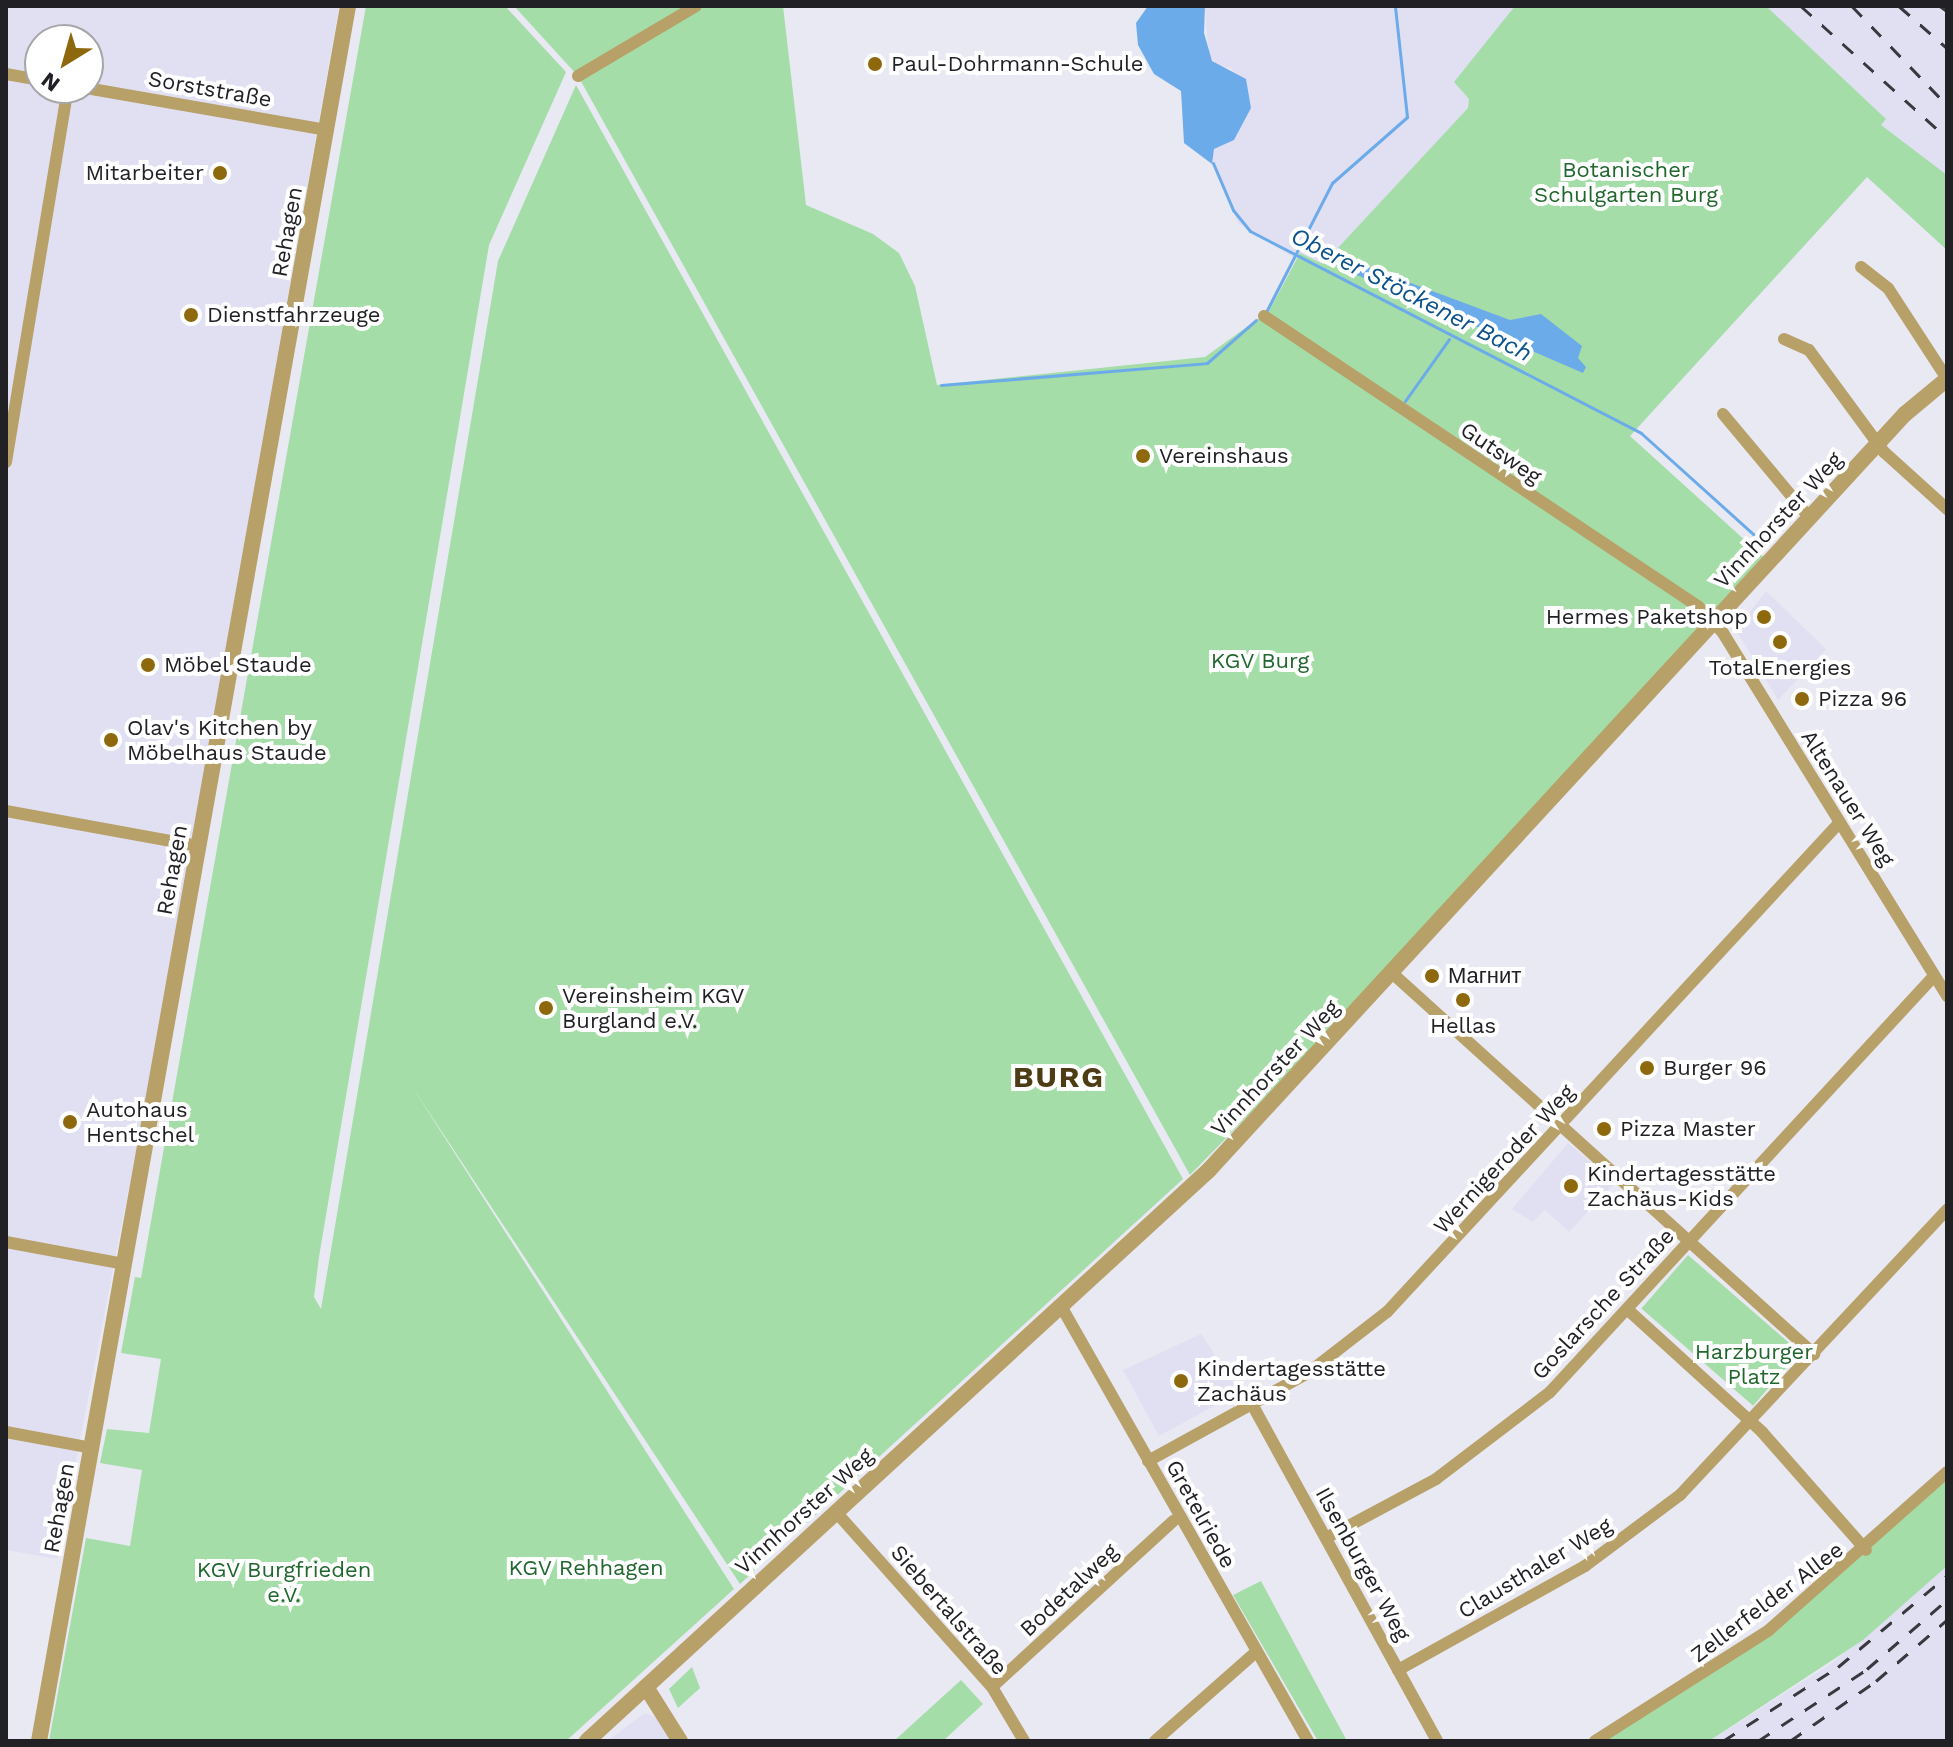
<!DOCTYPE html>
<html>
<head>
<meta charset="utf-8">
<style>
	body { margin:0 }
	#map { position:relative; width:1953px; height:1747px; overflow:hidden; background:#e9e9f4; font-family:"Work Sans",sans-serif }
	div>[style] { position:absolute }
	.built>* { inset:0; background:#e1e0f3 }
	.green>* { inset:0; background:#a4dda8; transform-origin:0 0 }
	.water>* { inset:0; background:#6cabea }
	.stream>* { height:3px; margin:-1.5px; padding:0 1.5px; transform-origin:1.5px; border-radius:1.5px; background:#6cabea }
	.minor>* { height:12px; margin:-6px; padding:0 6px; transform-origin:6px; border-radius:6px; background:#b8a069 }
	.tertiary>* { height:16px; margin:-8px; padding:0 8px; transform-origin:8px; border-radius:8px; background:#b8a069 }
	.rail>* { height:3px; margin-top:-1.5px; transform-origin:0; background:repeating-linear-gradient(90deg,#39383e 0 14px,transparent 0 28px) }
	.dots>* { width:22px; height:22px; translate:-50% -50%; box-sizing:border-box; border:4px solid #fff; border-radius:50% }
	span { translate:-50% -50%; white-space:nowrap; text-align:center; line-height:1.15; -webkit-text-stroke:8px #fff; paint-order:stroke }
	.poi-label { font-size:22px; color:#212025 }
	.left { translate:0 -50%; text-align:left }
	.right { translate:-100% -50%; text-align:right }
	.street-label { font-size:22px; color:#212025 }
	.park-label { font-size:22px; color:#20672d }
	.water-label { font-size:24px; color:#0c528c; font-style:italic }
	.district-label { font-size:30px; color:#4e3c15; font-weight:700; letter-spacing:2px }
	.frame { position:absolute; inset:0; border:8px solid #212025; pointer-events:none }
	.north { position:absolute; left:24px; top:24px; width:80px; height:80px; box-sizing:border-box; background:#fff; border:2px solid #a6a6a8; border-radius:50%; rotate:217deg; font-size:22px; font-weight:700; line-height:32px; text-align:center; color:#212025 }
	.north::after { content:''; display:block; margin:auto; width:28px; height:36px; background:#8e680c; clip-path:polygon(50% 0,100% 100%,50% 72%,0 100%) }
</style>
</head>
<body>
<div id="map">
	<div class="built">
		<i style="clip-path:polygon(evenodd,6px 6px,339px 6px,151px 1073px,57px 1559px,6px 1550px,6px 6px,40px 40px,88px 40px,88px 88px,40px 88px,40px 40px)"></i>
		<i style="clip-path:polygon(1205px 6px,1937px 6px,1947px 17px,1947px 250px,1867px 177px,1630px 436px,1269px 311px,1297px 260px,1238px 223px,1212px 164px,1214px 149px,1234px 140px,1251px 108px,1231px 68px,1216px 66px,1208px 52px)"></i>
		<i style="clip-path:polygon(1766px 591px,1826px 649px,1778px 700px,1736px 630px)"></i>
		<i style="clip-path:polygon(1568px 1143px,1615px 1183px,1569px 1232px,1545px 1210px,1533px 1222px,1512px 1209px)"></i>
		<i style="clip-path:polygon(1201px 1334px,1240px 1392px,1159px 1436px,1123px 1370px)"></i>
		<i style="clip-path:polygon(1947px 1566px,1947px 1741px,1709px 1741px,1832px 1663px)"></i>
		<i style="clip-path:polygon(645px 1713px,656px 1717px,671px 1741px,607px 1741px)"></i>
	</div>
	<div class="green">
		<i style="clip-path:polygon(366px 6px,505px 6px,566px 72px,489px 245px,319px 1257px,314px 1297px,321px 1309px,498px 261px,576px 85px,1183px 1179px,740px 1584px,411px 1085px,734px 1589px,566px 1741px,49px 1741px,86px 1538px,130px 1546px,142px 1470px,100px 1463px,107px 1429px,149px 1433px,161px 1359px,121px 1353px,135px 1277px,141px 1278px)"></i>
		<i style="clip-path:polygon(514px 6px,783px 6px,806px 205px,873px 234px,899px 253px,915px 286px,937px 385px,1205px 357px,1269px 311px,1300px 253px,1323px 264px,1468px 108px,1469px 99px,1454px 82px,1515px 6px,1766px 6px,1886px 119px,1881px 125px,1947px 175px,1947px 250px,1867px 177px,1630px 436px,1769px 562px,1485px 873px,1190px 1175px,578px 76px)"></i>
		<i style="left:1688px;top:1255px;width:148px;height:71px;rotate:41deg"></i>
		<i style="clip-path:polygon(1947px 1479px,1947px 1566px,1863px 1640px,1709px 1741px,1603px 1741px,1771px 1634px)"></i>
		<i style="clip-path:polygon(1261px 1581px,1328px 1706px,1347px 1741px,1318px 1741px,1233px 1595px)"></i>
		<i style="clip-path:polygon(692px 1667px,700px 1688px,678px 1708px,669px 1689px)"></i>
		<i style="clip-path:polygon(961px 1680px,983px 1704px,943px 1741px,894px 1741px)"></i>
	</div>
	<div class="water">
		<i style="clip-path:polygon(1148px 6px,1205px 6px,1204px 33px,1212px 61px,1246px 79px,1251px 108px,1234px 140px,1214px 149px,1212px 164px,1184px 143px,1181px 91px,1154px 74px,1138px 45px,1136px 23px)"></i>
		<i style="clip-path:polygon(1357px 263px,1510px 320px,1541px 314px,1582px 346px,1578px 358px,1586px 367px,1583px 373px,1350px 272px)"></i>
	</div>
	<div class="stream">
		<i style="left:1213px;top:163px;width:51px;rotate:66.9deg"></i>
		<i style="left:1233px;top:210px;width:27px;rotate:51deg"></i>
		<i style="left:1250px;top:231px;width:440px;rotate:27.3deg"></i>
		<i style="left:1641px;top:433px;width:151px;rotate:42deg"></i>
		<i style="left:1267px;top:310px;width:143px;rotate:-62.9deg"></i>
		<i style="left:1332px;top:183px;width:100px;rotate:-41.3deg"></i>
		<i style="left:1407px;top:117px;width:112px;rotate:-96.2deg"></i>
		<i style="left:941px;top:385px;width:267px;rotate:-4.7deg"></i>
		<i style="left:1207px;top:363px;width:65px;rotate:-41.3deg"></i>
		<i style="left:1405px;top:401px;width:76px;rotate:-54.6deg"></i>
	</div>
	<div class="minor">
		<i style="left:6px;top:74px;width:35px;rotate:10deg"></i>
		<i style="left:578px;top:76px;width:137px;rotate:-30.7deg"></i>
		<i style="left:86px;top:88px;width:245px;rotate:9.9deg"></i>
		<i style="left:1861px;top:267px;width:34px;rotate:38deg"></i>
		<i style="left:1888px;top:288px;width:108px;rotate:57deg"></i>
		<i style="left:1264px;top:316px;width:523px;rotate:33.78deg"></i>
		<i style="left:1699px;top:607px;width:35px;rotate:47deg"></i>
		<i style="left:1723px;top:633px;width:427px;rotate:58.3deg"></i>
		<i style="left:1784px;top:339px;width:27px;rotate:24deg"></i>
		<i style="left:1809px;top:350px;width:127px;rotate:53.7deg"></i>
		<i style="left:1884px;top:452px;width:85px;rotate:42.1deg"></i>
		<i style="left:1723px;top:414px;width:136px;rotate:50.1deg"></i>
		<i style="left:6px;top:462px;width:379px;rotate:-80.6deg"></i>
		<i style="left:6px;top:811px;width:196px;rotate:10.3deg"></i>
		<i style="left:1392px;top:973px;width:569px;rotate:42.08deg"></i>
		<i style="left:6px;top:1242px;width:121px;rotate:10.5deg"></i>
		<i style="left:1061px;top:1306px;width:500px;rotate:60.41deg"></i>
		<i style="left:1627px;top:1309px;width:183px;rotate:42.3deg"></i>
		<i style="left:1762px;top:1432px;width:157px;rotate:48.6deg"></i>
		<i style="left:1253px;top:1406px;width:382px;rotate:61.2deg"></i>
		<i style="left:6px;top:1432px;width:87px;rotate:10.5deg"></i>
		<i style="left:1148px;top:1461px;width:183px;rotate:-28.8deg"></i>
		<i style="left:1308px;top:1373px;width:100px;rotate:-37.7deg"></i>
		<i style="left:1387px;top:1312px;width:667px;rotate:-47.25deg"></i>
		<i style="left:836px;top:1512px;width:234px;rotate:48.3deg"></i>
		<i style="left:992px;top:1687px;width:63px;rotate:59.3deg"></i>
		<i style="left:1326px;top:1538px;width:125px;rotate:-28.2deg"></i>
		<i style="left:1436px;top:1479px;width:143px;rotate:-37.3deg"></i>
		<i style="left:1550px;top:1392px;width:566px;rotate:-47.29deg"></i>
		<i style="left:1398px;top:1670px;width:214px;rotate:-29.1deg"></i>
		<i style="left:1585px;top:1566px;width:119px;rotate:-36.8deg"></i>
		<i style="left:1680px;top:1495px;width:391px;rotate:-46.9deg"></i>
		<i style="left:992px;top:1687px;width:246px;rotate:-42.5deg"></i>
		<i style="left:1155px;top:1741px;width:135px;rotate:-41.4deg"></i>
		<i style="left:1595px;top:1741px;width:206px;rotate:-32.5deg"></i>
		<i style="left:1769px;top:1630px;width:238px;rotate:-41.6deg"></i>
	</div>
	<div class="tertiary">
		<i style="left:646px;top:1687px;width:64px;rotate:57.8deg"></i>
		<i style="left:39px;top:1741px;width:1762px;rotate:-79.9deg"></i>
		<i style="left:587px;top:1741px;width:844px;rotate:-42.55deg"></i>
		<i style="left:1209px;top:1170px;width:1028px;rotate:-47.37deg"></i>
		<i style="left:1905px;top:414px;width:55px;rotate:-39.8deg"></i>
	</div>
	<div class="rail">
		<i style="left:1801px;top:6px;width:197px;rotate:42.1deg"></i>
		<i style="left:1852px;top:6px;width:137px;rotate:46.2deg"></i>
		<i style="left:1899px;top:6px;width:64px;rotate:41.2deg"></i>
		<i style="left:1940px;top:6px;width:9px;rotate:36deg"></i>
		<i style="left:1723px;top:1741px;width:137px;rotate:-32.8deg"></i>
		<i style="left:1838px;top:1667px;width:142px;rotate:-39.9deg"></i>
		<i style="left:1758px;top:1741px;width:131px;rotate:-33.4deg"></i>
		<i style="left:1867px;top:1669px;width:106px;rotate:-40.8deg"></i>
		<i style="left:1790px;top:1741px;width:105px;rotate:-34.9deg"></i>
		<i style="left:1876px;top:1681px;width:94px;rotate:-40.7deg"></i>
	</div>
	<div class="dots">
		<i style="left:875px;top:64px;background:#8e680c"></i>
		<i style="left:220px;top:173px;background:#8e680c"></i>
		<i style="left:191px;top:315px;background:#8e680c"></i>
		<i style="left:1143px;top:456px;background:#8e680c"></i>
		<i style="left:1764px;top:617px;background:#8e680c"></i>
		<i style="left:1780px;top:642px;background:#8e680c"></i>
		<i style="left:148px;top:665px;background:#8e680c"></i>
		<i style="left:1802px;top:699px;background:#8e680c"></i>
		<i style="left:111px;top:740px;background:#8e680c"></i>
		<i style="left:1432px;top:976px;background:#8e680c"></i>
		<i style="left:1463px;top:1000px;background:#8e680c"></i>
		<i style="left:546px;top:1008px;background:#8e680c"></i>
		<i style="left:1647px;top:1068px;background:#8e680c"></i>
		<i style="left:70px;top:1122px;background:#8e680c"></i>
		<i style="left:1604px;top:1129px;background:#8e680c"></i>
		<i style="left:1571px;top:1186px;background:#8e680c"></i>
		<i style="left:1181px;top:1381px;background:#8e680c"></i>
	</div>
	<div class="poi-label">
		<span class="left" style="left:891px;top:64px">Paul-Dohrmann-Schule</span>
		<span class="right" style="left:204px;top:173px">Mitarbeiter</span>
		<span class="left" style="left:207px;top:315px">Dienstfahrzeuge</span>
		<span class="left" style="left:1159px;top:456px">Vereinshaus</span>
		<span class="right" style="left:1748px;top:617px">Hermes Paketshop</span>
		<span class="left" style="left:164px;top:665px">Möbel Staude</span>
		<span style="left:1780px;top:668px">TotalEnergies</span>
		<span class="left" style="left:1818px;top:699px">Pizza 96</span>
		<span class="left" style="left:127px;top:740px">Olav's Kitchen by<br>Möbelhaus Staude</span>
		<span class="left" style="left:1448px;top:976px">Магнит</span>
		<span class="left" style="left:562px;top:1008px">Vereinsheim KGV<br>Burgland e.V.</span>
		<span style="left:1463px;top:1026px">Hellas</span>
		<span class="left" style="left:1663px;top:1068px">Burger 96</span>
		<span class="left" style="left:86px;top:1122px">Autohaus<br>Hentschel</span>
		<span class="left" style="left:1620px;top:1129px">Pizza Master</span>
		<span class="left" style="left:1587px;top:1186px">Kindertagesstätte<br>Zachäus-Kids</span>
		<span class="left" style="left:1197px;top:1381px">Kindertagesstätte<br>Zachäus</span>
	</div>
	<div class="street-label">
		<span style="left:210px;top:89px;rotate:10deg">Sorststraße</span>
		<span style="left:287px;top:232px;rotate:-80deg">Rehagen</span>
		<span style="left:1501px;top:453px;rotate:34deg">Gutsweg</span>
		<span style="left:1778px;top:520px;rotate:-47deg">Vinnhorster Weg</span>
		<span style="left:1848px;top:798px;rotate:58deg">Altenauer Weg</span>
		<span style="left:172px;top:870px;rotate:-80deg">Rehagen</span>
		<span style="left:1275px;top:1068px;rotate:-47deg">Vinnhorster Weg</span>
		<span style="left:1504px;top:1159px;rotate:-47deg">Wernigeroder Weg</span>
		<span style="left:1603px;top:1304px;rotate:-47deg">Goslarsche Straße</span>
		<span style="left:59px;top:1508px;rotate:-80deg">Rehagen</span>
		<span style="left:804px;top:1511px;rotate:-42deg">Vinnhorster Weg</span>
		<span style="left:1201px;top:1514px;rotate:61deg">Gretelriede</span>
		<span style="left:1363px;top:1564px;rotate:61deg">Ilsenburger Weg</span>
		<span style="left:1535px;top:1568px;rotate:-31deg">Clausthaler Weg</span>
		<span style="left:1069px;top:1590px;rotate:-43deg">Bodetalweg</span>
		<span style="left:1767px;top:1602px;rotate:-37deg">Zellerfelder Allee</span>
		<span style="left:949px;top:1610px;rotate:49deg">Siebertalstraße</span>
	</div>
	<div class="park-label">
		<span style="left:1626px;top:182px">Botanischer<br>Schulgarten Burg</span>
		<span style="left:1260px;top:661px">KGV Burg</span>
		<span style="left:1754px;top:1364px">Harzburger<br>Platz</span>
		<span style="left:586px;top:1568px">KGV Rehhagen</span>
		<span style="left:284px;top:1582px">KGV Burgfrieden<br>e.V.</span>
	</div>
	<div class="water-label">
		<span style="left:1411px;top:295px;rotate:27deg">Oberer Stöckener Bach</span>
	</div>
	<div class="district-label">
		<span style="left:1059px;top:1077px">BURG</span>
	</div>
	<div class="frame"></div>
	<div class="north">N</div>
</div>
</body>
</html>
